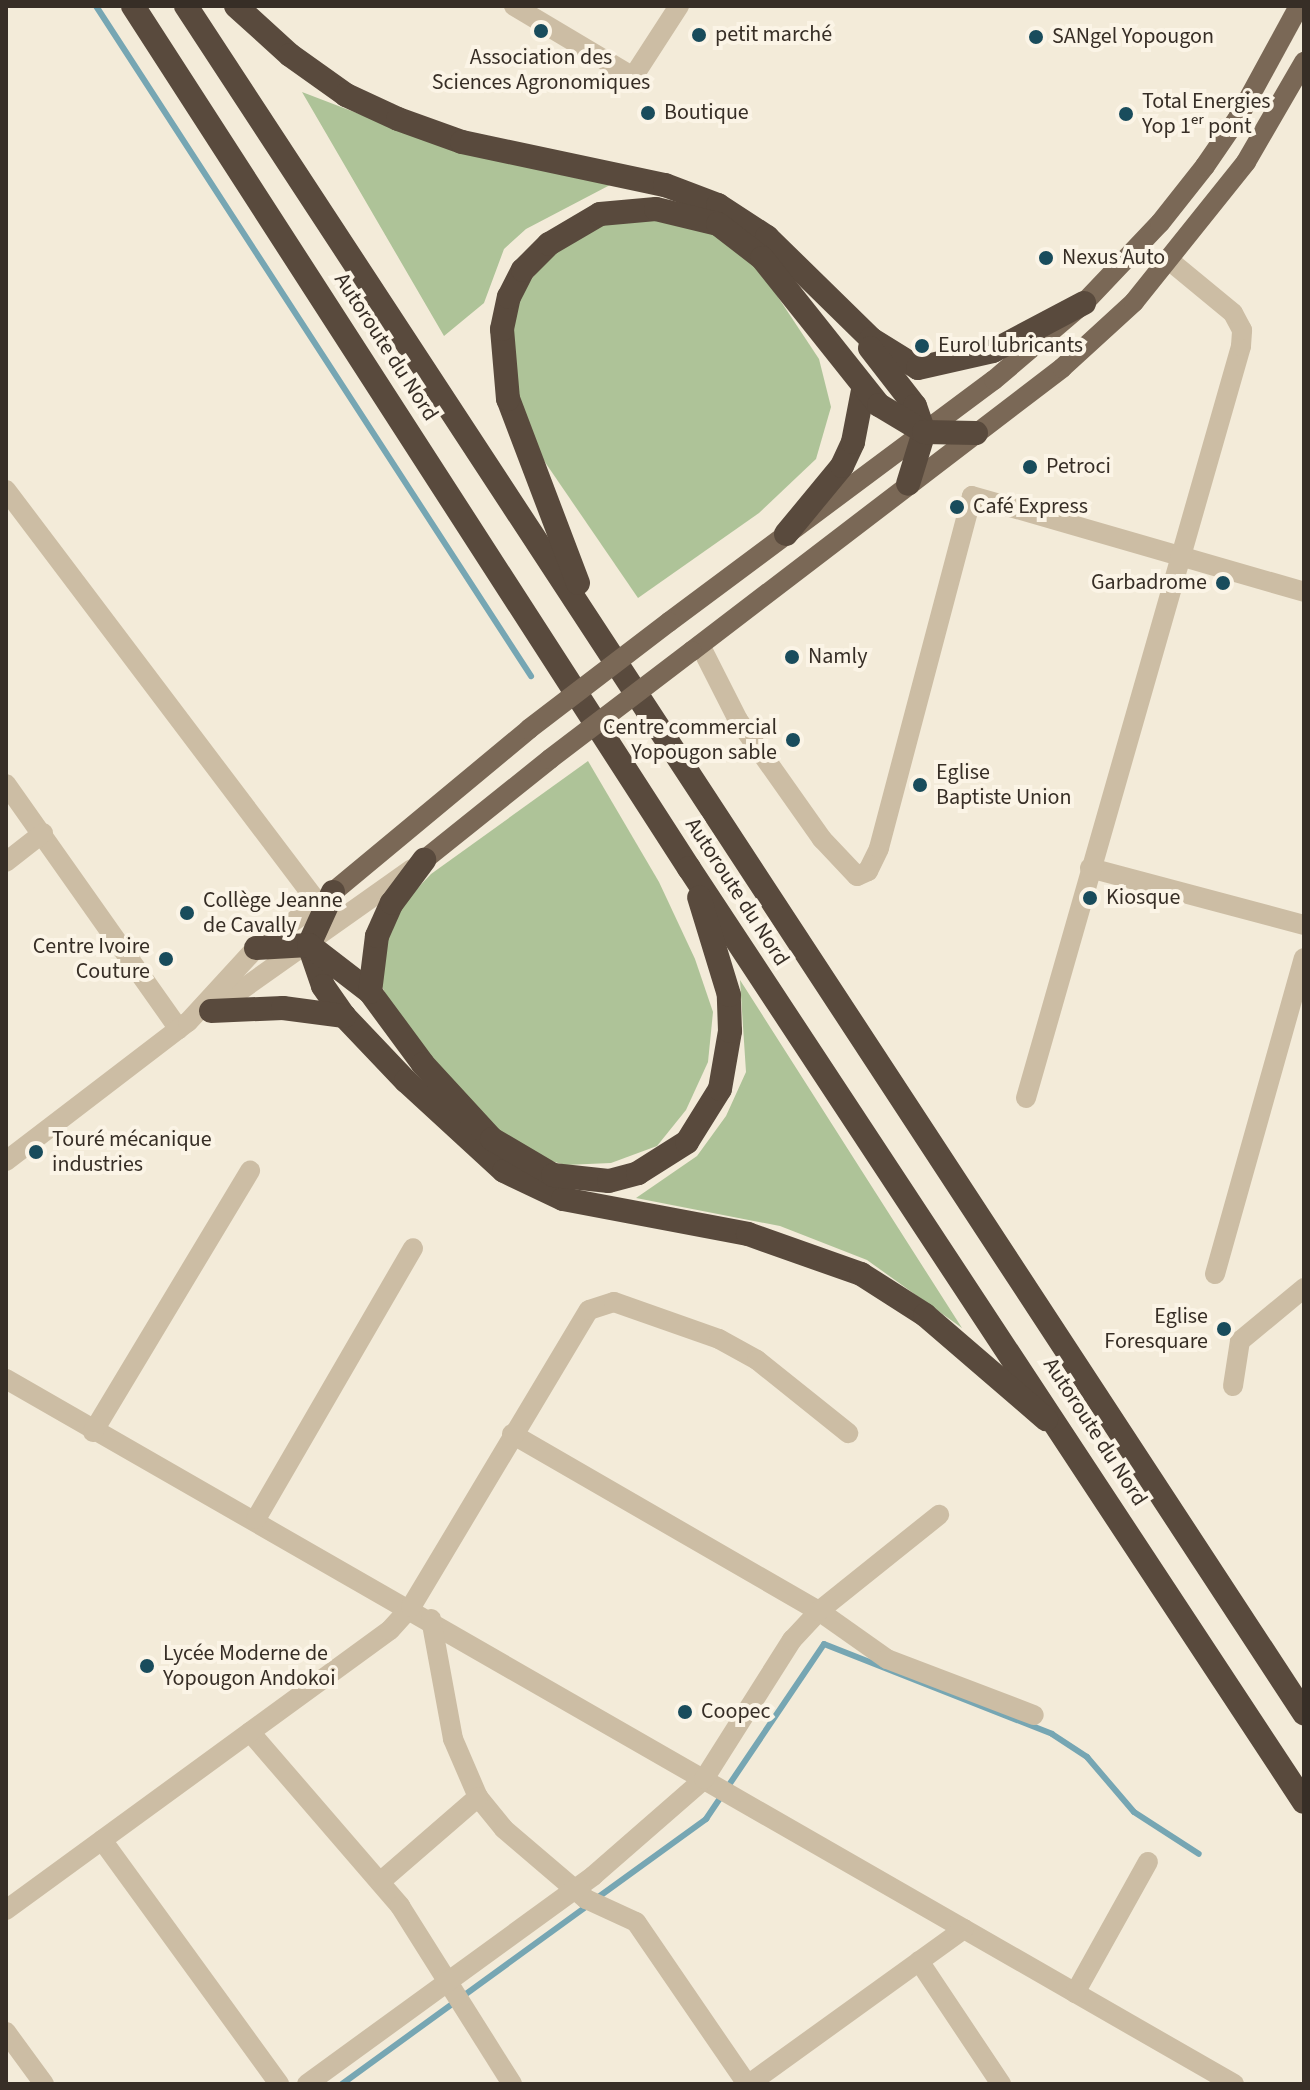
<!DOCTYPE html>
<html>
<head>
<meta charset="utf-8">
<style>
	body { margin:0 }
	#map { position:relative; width:1310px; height:2090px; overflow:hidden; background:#f3ebd9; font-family:"Source Sans 3",sans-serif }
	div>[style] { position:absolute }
	.green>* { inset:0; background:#aec398 }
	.stream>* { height:6px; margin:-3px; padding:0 3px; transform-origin:3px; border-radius:3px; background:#76a6b3 }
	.minor>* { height:20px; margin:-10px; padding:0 10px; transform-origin:10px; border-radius:10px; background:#ccbda4 }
	.major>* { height:20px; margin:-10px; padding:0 10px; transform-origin:10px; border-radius:10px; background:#7a6856 }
	.highway>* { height:24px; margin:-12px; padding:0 12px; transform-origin:12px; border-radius:12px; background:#594a3d }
	.major-bridge>* { height:20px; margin:-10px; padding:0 10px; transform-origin:10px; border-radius:10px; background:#7a6856 }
	.dots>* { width:22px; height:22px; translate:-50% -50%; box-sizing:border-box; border:4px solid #fbf4e6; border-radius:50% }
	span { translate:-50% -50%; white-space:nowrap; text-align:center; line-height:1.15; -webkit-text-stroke:8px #fbf4e6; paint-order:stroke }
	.poi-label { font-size:22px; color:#372e26 }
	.left { translate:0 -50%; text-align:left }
	.right { translate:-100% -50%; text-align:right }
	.street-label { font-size:22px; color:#372e26 }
	.frame { position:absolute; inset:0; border:8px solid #372e26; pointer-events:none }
</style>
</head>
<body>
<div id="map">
	<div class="green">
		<i style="clip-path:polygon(302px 92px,409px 133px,610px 185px,526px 229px,504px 249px,484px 303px,444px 336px)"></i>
		<i style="clip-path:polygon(606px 220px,680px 221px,715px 234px,754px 261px,819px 359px,831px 407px,816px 459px,759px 513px,638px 598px,536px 449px,516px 394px,509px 357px,517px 298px,556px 247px)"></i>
		<i style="clip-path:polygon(588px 761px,659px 882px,695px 959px,713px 1012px,708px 1062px,686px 1110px,657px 1146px,611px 1163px,565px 1165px,521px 1152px,484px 1123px,396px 1014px,380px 983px,385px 941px,398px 909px,431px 874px)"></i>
		<i style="clip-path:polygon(740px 980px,962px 1328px,867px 1260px,780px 1226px,636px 1198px,697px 1156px,726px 1116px,746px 1072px)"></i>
	</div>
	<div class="stream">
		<i style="left:96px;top:6px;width:799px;rotate:57.01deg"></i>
		<i style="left:597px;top:1898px;width:135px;rotate:-35.9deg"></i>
		<i style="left:706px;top:1819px;width:211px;rotate:-56deg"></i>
		<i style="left:824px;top:1644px;width:245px;rotate:21.5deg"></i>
		<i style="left:1052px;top:1734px;width:42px;rotate:33.3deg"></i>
		<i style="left:1087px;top:1757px;width:72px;rotate:49.5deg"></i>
		<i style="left:1134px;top:1812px;width:77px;rotate:32.9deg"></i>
		<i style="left:342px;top:2084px;width:304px;rotate:-36deg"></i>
	</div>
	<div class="minor">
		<i style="left:514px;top:6px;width:139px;rotate:30.8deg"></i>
		<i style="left:633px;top:77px;width:85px;rotate:-57.1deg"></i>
		<i style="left:6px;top:490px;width:518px;rotate:52.93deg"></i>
		<i style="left:700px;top:645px;width:84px;rotate:63.1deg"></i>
		<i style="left:738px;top:720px;width:146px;rotate:54.8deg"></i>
		<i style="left:822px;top:839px;width:51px;rotate:46.6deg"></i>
		<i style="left:857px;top:876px;width:12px;rotate:-24deg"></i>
		<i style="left:868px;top:871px;width:25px;rotate:-64deg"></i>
		<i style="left:879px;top:848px;width:364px;rotate:-75.2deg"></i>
		<i style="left:972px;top:496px;width:346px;rotate:16.1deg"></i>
		<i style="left:6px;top:784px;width:300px;rotate:54.8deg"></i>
		<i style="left:6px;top:862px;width:47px;rotate:-38.1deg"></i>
		<i style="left:1090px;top:868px;width:221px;rotate:14.9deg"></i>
		<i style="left:210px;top:1012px;width:247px;rotate:-35.3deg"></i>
		<i style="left:1026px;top:1098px;width:782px;rotate:-74.04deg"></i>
		<i style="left:1241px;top:346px;width:16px;rotate:-86deg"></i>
		<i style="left:1242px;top:330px;width:19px;rotate:-118deg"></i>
		<i style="left:1233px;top:313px;width:82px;rotate:-140.5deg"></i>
		<i style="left:6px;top:1161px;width:229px;rotate:-37.4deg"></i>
		<i style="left:188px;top:1022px;width:100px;rotate:-47.4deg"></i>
		<i style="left:256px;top:948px;width:91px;rotate:-35.6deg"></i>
		<i style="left:1215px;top:1274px;width:328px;rotate:-74.3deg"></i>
		<i style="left:6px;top:1379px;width:1416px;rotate:29.86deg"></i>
		<i style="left:1233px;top:1386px;width:46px;rotate:-81.2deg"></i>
		<i style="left:1240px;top:1341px;width:83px;rotate:-39.6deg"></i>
		<i style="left:93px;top:1432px;width:305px;rotate:-59deg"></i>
		<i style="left:512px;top:1434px;width:354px;rotate:30deg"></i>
		<i style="left:819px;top:1611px;width:83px;rotate:35.2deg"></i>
		<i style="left:887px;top:1659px;width:157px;rotate:20.9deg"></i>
		<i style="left:256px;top:1519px;width:313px;rotate:-59.9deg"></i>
		<i style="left:431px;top:1619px;width:122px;rotate:79.6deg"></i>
		<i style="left:453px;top:1739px;width:63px;rotate:66.7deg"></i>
		<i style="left:478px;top:1797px;width:41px;rotate:50.9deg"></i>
		<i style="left:504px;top:1829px;width:108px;rotate:40.5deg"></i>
		<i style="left:586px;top:1899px;width:55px;rotate:24.7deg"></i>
		<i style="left:636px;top:1922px;width:196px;rotate:55.6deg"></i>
		<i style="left:250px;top:1732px;width:230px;rotate:49.2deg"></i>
		<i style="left:400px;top:1906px;width:210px;rotate:57.8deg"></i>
		<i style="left:102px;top:1840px;width:301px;rotate:54deg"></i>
		<i style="left:380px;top:1882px;width:130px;rotate:-40.9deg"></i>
		<i style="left:6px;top:1910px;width:475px;rotate:-36.1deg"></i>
		<i style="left:390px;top:1630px;width:31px;rotate:-48deg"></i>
		<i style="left:411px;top:1607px;width:346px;rotate:-59.1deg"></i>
		<i style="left:589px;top:1310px;width:26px;rotate:-18deg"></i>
		<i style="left:614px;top:1302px;width:111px;rotate:19.4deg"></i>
		<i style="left:719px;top:1339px;width:43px;rotate:28.9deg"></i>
		<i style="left:757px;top:1360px;width:117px;rotate:38.7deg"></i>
		<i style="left:919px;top:1961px;width:148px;rotate:56.3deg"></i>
		<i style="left:1075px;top:1993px;width:150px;rotate:-60.9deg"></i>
		<i style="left:6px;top:2032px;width:64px;rotate:53.8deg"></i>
		<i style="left:307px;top:2084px;width:354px;rotate:-36deg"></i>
		<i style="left:593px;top:1876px;width:147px;rotate:-41.1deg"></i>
		<i style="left:704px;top:1779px;width:165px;rotate:-57.7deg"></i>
		<i style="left:792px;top:1640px;width:40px;rotate:-47deg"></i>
		<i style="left:819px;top:1611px;width:154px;rotate:-38.7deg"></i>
		<i style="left:749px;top:2084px;width:265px;rotate:-35.8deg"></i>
	</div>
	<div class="major">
		<i style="left:669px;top:622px;width:405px;rotate:-36.7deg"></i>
		<i style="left:994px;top:380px;width:118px;rotate:-40.5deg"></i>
		<i style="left:1084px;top:303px;width:110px;rotate:-46.5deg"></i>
		<i style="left:1160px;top:223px;width:73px;rotate:-51.7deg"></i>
		<i style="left:1205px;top:166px;width:58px;rotate:-55.5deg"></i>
		<i style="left:1238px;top:118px;width:128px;rotate:-61.4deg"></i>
		<i style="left:692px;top:651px;width:466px;rotate:-37.4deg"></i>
		<i style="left:1062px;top:368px;width:98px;rotate:-42.5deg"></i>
		<i style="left:1134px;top:302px;width:179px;rotate:-51.3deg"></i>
		<i style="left:1246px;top:162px;width:116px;rotate:-59.9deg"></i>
		<i style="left:424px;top:860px;width:161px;rotate:-38.7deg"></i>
		<i style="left:333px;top:892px;width:255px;rotate:-39.7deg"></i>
	</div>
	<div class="highway">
		<i style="left:133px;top:6px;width:1026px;rotate:57.18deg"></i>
		<i style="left:689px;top:868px;width:1118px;rotate:56.64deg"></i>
		<i style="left:186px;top:6px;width:2041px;rotate:56.78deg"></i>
		<i style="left:236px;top:6px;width:73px;rotate:42.2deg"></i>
		<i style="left:290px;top:55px;width:69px;rotate:35.5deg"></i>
		<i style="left:346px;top:95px;width:57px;rotate:24.8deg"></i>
		<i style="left:398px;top:119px;width:68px;rotate:19.8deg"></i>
		<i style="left:462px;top:142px;width:208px;rotate:12deg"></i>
		<i style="left:665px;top:185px;width:57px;rotate:20.7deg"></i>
		<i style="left:718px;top:205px;width:59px;rotate:33.1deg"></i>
		<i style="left:767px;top:237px;width:146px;rotate:44.4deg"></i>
		<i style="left:871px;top:339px;width:55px;rotate:31.7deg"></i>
		<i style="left:918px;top:368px;width:77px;rotate:-12.8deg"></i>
		<i style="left:993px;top:351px;width:103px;rotate:-27.8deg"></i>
		<i style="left:870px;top:348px;width:73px;rotate:52.2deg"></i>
		<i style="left:915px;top:406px;width:28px;rotate:71deg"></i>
		<i style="left:924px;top:432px;width:54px;rotate:107.1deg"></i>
		<i style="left:786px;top:534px;width:88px;rotate:-50.5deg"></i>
		<i style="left:842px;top:466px;width:26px;rotate:-65deg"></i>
		<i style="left:853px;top:442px;width:53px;rotate:-79.1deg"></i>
		<i style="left:578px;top:583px;width:197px;rotate:-110.8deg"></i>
		<i style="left:508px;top:399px;width:70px;rotate:-94.9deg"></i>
		<i style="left:502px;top:329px;width:33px;rotate:-78deg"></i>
		<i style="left:509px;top:297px;width:30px;rotate:-63deg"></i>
		<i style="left:523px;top:270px;width:37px;rotate:-45deg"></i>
		<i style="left:549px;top:244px;width:59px;rotate:-30.5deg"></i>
		<i style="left:600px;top:214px;width:56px;rotate:-5.1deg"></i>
		<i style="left:656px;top:209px;width:64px;rotate:13.6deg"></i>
		<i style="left:718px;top:224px;width:56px;rotate:37.7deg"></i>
		<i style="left:762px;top:258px;width:188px;rotate:51.5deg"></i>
		<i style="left:879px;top:405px;width:52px;rotate:31deg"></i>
		<i style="left:924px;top:432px;width:52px;rotate:1.1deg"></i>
		<i style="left:333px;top:892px;width:58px;rotate:114.4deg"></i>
		<i style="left:309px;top:945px;width:43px;rotate:71.1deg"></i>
		<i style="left:323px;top:986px;width:37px;rotate:55deg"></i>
		<i style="left:344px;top:1016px;width:90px;rotate:46.4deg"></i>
		<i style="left:406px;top:1081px;width:133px;rotate:42.6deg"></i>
		<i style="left:504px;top:1171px;width:65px;rotate:25.4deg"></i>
		<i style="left:563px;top:1199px;width:188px;rotate:10.7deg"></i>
		<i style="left:748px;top:1234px;width:120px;rotate:19.5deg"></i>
		<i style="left:861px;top:1274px;width:76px;rotate:32.6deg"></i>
		<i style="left:925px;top:1315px;width:160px;rotate:40.7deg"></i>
		<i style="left:256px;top:948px;width:53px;rotate:-3.2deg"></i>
		<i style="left:309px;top:945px;width:77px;rotate:37.6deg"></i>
		<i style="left:370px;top:992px;width:89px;rotate:53.6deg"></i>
		<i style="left:423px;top:1064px;width:102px;rotate:47.4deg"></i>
		<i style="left:492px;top:1139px;width:71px;rotate:30.5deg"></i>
		<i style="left:553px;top:1175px;width:56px;rotate:6.1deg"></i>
		<i style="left:609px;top:1181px;width:30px;rotate:-15deg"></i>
		<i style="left:638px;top:1173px;width:58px;rotate:-32.3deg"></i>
		<i style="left:687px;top:1142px;width:62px;rotate:-58.1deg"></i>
		<i style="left:720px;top:1089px;width:59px;rotate:-80.2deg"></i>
		<i style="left:730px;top:1031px;width:36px;rotate:-92deg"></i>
		<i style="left:729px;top:995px;width:102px;rotate:-107deg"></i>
		<i style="left:370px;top:992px;width:56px;rotate:-82.9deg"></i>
		<i style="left:377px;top:936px;width:36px;rotate:-66deg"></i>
		<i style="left:392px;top:903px;width:54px;rotate:-53.3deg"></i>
		<i style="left:211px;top:1011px;width:72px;rotate:-2.4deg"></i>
		<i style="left:283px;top:1008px;width:62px;rotate:7.5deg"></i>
	</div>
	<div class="major-bridge">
		<i style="left:529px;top:729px;width:176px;rotate:-37.4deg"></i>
		<i style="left:550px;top:759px;width:178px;rotate:-37.3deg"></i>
	</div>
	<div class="dots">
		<i style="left:541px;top:31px;background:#194c5c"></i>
		<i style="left:699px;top:35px;background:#194c5c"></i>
		<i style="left:1036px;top:37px;background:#194c5c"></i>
		<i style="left:648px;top:113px;background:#194c5c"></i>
		<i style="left:1126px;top:114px;background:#194c5c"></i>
		<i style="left:1046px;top:258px;background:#194c5c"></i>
		<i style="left:922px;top:346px;background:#194c5c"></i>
		<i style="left:1030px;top:467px;background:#194c5c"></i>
		<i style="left:957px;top:507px;background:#194c5c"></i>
		<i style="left:1223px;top:583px;background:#194c5c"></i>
		<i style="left:792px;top:657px;background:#194c5c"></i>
		<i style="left:793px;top:740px;background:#194c5c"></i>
		<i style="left:920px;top:785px;background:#194c5c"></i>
		<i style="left:1090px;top:898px;background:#194c5c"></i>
		<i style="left:187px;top:913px;background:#194c5c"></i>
		<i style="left:166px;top:959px;background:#194c5c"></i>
		<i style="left:36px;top:1152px;background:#194c5c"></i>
		<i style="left:1224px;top:1329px;background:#194c5c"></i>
		<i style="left:147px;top:1666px;background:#194c5c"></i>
		<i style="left:685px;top:1712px;background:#194c5c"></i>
	</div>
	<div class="poi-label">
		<span class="left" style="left:715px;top:35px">petit marché</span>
		<span class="left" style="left:1052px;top:37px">SANgel Yopougon</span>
		<span style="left:541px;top:70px">Association des<br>Sciences Agronomiques</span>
		<span class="left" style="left:1142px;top:114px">Total Energies<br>Yop 1ᵉʳ pont</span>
		<span class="left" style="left:664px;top:113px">Boutique</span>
		<span class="left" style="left:1062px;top:258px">Nexus Auto</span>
		<span class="left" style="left:938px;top:346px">Eurol lubricants</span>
		<span class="left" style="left:1046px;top:467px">Petroci</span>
		<span class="left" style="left:973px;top:507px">Café Express</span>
		<span class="right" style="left:1207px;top:583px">Garbadrome</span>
		<span class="left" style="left:808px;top:657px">Namly</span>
		<span class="right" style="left:777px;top:740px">Centre commercial<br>Yopougon sable</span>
		<span class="left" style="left:936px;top:785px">Eglise<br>Baptiste Union</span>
		<span class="left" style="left:1106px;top:898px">Kiosque</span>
		<span class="left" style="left:203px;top:913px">Collège Jeanne<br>de Cavally</span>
		<span class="right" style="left:150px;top:959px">Centre Ivoire<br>Couture</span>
		<span class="left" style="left:52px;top:1152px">Touré mécanique<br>industries</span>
		<span class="right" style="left:1208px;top:1329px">Eglise<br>Foresquare</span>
		<span class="left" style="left:163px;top:1666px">Lycée Moderne de<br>Yopougon Andokoi</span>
		<span class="left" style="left:701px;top:1712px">Coopec</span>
	</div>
	<div class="street-label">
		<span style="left:386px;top:347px;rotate:57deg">Autoroute du Nord</span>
		<span style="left:737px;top:892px;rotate:57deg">Autoroute du Nord</span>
		<span style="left:1095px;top:1432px;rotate:57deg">Autoroute du Nord</span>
	</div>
	<div class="frame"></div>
</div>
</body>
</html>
